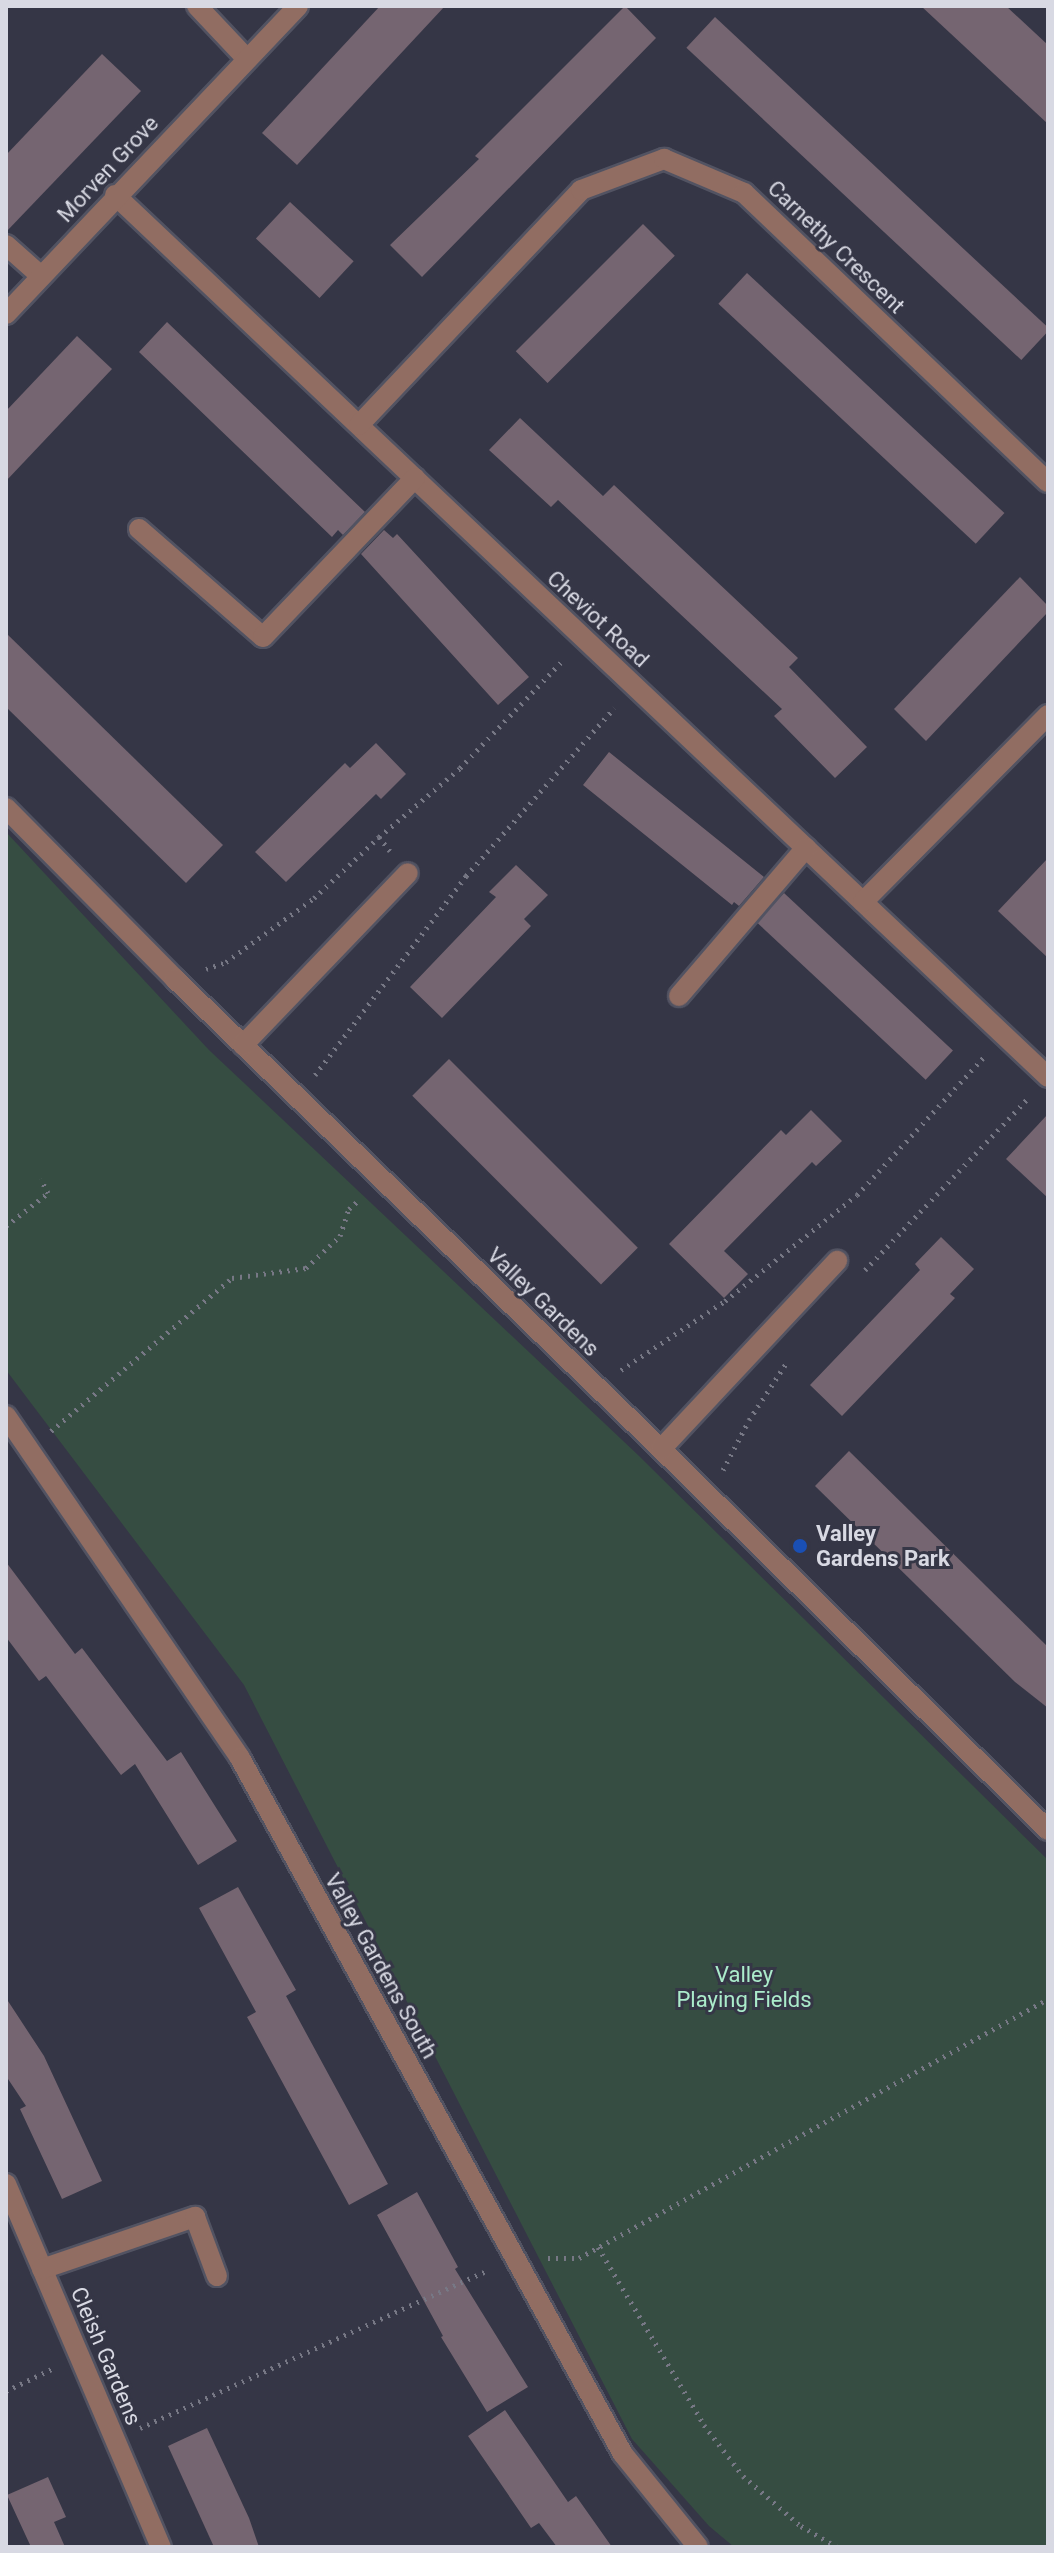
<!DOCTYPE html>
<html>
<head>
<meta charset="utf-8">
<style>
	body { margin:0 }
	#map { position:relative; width:1054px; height:2553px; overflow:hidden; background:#353646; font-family:Roboto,sans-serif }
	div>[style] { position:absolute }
	.green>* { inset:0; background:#364d42 }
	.building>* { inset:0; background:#756571; transform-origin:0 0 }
	.path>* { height:5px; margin-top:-2.5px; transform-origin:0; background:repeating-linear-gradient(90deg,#777885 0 2px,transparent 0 8px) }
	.roads { filter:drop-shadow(2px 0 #525362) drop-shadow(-2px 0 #525362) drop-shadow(0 2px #525362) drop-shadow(0 -2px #525362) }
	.minor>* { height:20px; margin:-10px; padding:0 10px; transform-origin:10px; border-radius:10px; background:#916d62 }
	.dots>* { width:22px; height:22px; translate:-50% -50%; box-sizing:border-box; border:4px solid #353646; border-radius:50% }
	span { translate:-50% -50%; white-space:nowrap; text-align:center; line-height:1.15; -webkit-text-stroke:6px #353646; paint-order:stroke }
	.street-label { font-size:22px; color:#d8d9e3 }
	.poi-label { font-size:22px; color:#d8d9e3; font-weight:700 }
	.left { translate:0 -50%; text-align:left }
	.park-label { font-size:22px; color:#abebcb }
	.frame { position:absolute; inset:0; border:8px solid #d8d9e3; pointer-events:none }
</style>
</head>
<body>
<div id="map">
	<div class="green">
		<i style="clip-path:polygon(6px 832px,209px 1050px,638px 1455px,1048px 1860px,1048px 2547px,734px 2547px,709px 2526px,632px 2439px,244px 1685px,6px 1370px)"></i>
	</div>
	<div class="building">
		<i style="clip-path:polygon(380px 6px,445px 6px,297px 165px,262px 133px)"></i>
		<i style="clip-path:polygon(625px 6px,656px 38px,422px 277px,390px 245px,479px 159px,475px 156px)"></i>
		<i style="clip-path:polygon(921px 6px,1006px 6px,1048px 45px,1048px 124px)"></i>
		<i style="left:715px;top:17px;width:458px;height:42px;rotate:43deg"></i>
		<i style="clip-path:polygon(102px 54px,141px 91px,6px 232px,6px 155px)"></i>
		<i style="left:290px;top:202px;width:87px;height:50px;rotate:43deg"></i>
		<i style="left:643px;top:224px;width:45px;height:180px;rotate:45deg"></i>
		<i style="left:747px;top:273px;width:352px;height:42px;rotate:43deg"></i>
		<i style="clip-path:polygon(167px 322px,365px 512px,343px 535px,338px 530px,332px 537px,139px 352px)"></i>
		<i style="clip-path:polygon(77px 336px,112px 369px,6px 481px,6px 411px)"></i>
		<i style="clip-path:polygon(520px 418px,603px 496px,614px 485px,798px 658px,789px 667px,867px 747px,835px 778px,774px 716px,782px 709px,558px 500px,551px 507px,489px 450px)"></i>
		<i style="clip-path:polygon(384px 530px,393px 538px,397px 534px,529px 677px,498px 705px,361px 554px)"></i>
		<i style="clip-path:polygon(1020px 577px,1048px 606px,1048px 612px,926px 741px,894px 709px)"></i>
		<i style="clip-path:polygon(6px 633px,223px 845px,186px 883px,6px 707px)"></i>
		<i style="clip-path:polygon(376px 743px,406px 774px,381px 799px,376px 794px,286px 882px,255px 852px,345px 763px,350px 768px)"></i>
		<i style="clip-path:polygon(609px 752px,764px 877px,739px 906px,734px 902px,732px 905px,583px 785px)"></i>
		<i style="clip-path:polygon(1048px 858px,1048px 958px,998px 911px)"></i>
		<i style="clip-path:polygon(516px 865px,548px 895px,524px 919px,531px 926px,442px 1018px,410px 987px,496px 897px,489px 892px)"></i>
		<i style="left:784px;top:893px;width:231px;height:40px;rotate:43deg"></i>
		<i style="left:449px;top:1059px;width:267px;height:52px;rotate:45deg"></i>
		<i style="clip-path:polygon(811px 1110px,842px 1141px,816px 1166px,812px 1162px,724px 1251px,748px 1274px,724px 1298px,669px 1244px,781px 1130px,786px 1135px)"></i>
		<i style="clip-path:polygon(1048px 1114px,1048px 1198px,1006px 1159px)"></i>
		<i style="clip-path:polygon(941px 1237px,974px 1269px,950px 1294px,955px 1298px,842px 1416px,810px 1385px,920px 1270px,915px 1264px)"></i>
		<i style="clip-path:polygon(849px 1451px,1048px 1647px,1048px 1708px,1015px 1682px,815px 1486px)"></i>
		<i style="clip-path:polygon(6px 1562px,75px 1654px,82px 1648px,167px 1761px,181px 1752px,237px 1841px,198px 1865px,135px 1764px,121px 1775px,46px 1676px,39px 1681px,6px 1637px)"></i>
		<i style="clip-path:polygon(238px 1887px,296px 1990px,286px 1996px,388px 2184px,349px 2205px,247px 2017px,256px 2012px,199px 1908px)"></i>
		<i style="clip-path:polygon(6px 1998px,44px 2056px,102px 2181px,62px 2199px,20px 2109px,26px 2106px,6px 2076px)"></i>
		<i style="clip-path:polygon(417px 2192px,458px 2267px,455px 2269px,528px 2387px,487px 2412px,441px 2337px,443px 2336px,377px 2215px)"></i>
		<i style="clip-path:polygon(505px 2410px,568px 2502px,576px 2496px,612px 2547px,557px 2547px,539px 2523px,531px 2528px,468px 2436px)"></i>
		<i style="clip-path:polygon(207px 2428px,249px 2518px,259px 2547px,214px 2547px,168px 2446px)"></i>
		<i style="clip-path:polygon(48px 2477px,66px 2517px,54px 2522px,65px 2547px,31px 2547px,7px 2495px)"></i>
	</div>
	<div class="path">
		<i style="left:390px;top:851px;width:18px;rotate:-128deg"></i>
		<i style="left:379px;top:837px;width:106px;rotate:-40.4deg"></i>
		<i style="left:460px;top:768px;width:151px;rotate:-46.3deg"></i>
		<i style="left:206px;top:969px;width:21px;rotate:-19deg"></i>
		<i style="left:226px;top:962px;width:109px;rotate:-36deg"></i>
		<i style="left:314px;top:898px;width:89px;rotate:-43.2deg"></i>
		<i style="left:315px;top:1075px;width:250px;rotate:-52.8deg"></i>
		<i style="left:466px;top:876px;width:224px;rotate:-48.6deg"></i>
		<i style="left:6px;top:1226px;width:53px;rotate:-38.2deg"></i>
		<i style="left:48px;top:1193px;width:16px;rotate:-117deg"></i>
		<i style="left:865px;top:1270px;width:237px;rotate:-46.5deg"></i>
		<i style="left:621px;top:1370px;width:125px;rotate:-33.6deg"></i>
		<i style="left:725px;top:1301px;width:169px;rotate:-38.8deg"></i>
		<i style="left:857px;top:1195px;width:188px;rotate:-47.4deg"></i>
		<i style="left:51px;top:1431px;width:237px;rotate:-40.2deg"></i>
		<i style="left:232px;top:1278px;width:75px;rotate:-7.7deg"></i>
		<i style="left:306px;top:1268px;width:47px;rotate:-43.3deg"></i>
		<i style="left:340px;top:1236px;width:28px;rotate:-72deg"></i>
		<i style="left:349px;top:1209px;width:15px;rotate:-42deg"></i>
		<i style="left:723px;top:1470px;width:56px;rotate:-62.5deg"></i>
		<i style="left:749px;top:1420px;width:69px;rotate:-56.8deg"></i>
		<i style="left:598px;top:2247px;width:207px;rotate:59.2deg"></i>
		<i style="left:704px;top:2425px;width:64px;rotate:52.6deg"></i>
		<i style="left:743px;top:2476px;width:77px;rotate:40.8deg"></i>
		<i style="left:801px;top:2526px;width:42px;rotate:30.3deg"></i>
		<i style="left:548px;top:2258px;width:31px"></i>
		<i style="left:579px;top:2258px;width:536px;rotate:-28.91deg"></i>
		<i style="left:6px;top:2391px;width:53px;rotate:-25.6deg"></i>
		<i style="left:140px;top:2428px;width:382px;rotate:-24.4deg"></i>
	</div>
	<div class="roads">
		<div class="minor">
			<i style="left:197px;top:6px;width:73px;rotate:46.7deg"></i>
			<i style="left:115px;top:195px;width:1284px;rotate:43.39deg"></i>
			<i style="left:6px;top:245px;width:47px;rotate:41.5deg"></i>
			<i style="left:6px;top:314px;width:424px;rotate:-46.5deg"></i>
			<i style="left:359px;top:425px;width:323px;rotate:-46.6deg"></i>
			<i style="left:581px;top:190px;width:89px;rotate:-20.5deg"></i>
			<i style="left:664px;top:159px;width:87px;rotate:23deg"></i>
			<i style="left:744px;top:193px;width:419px;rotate:43.6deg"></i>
			<i style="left:139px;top:529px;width:164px;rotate:41.1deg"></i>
			<i style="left:263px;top:637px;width:220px;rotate:-46.3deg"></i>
			<i style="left:6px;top:808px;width:240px;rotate:45.3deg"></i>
			<i style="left:175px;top:979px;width:676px;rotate:44.04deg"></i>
			<i style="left:661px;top:1449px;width:543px;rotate:44.55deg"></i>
			<i style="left:863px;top:902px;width:263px;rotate:-45.3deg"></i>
			<i style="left:679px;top:996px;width:195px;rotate:-49.4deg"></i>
			<i style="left:243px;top:1045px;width:238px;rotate:-46.2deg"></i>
			<i style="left:6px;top:1416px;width:414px;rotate:55.6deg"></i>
			<i style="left:240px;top:1758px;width:794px;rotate:61.18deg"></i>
			<i style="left:623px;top:2454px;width:119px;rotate:51.1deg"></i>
			<i style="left:661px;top:1449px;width:258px;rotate:-46.9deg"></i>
			<i style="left:6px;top:2184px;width:395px;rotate:66.9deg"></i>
			<i style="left:42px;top:2269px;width:162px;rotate:-18.8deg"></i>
			<i style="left:195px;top:2217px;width:63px;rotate:69.6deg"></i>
		</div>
	</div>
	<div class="dots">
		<i style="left:800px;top:1546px;background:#1a4fb4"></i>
	</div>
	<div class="street-label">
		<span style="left:108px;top:169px;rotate:-47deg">Morven Grove</span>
		<span style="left:836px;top:247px;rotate:44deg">Carnethy Crescent</span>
		<span style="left:598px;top:619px;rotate:43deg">Cheviot Road</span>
		<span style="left:543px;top:1302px;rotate:44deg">Valley Gardens</span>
		<span style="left:381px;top:1966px;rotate:61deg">Valley Gardens South</span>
		<span style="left:106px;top:2356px;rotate:67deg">Cleish Gardens</span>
	</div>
	<div class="poi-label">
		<span class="left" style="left:816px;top:1546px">Valley<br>Gardens Park</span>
	</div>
	<div class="park-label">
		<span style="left:744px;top:1987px">Valley<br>Playing Fields</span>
	</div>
	<div class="frame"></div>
</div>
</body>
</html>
